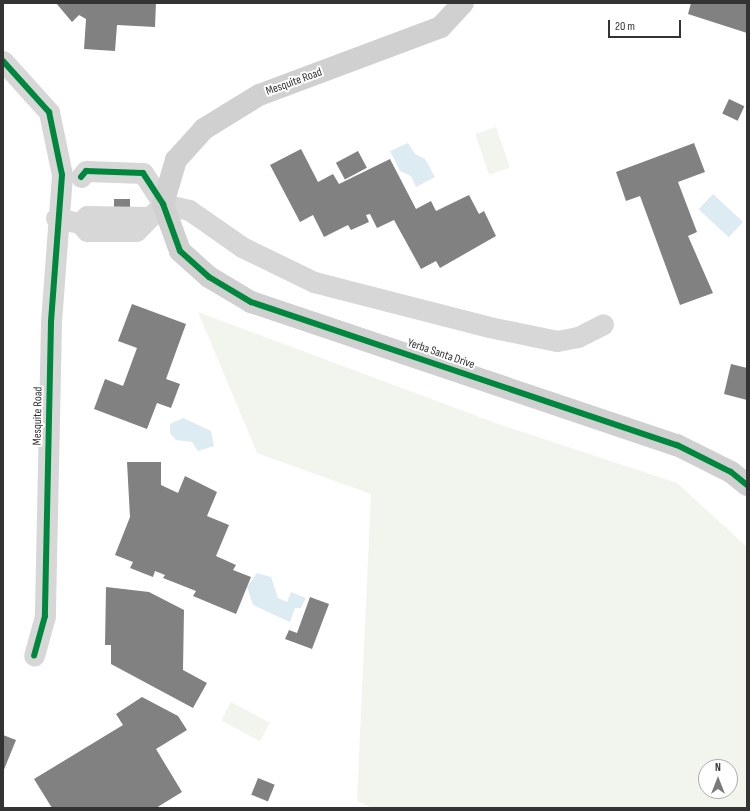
<!DOCTYPE html>
<html>
<head>
<meta charset="utf-8">
<style>
	body { margin:0 }
	#map { position:relative; width:750px; height:811px; overflow:hidden; background:#fff; font-family:"Sofia Sans Condensed",sans-serif }
	div>[style] { position:absolute }
	.green>* { inset:0; background:#f1f5ed; transform-origin:0 0 }
	.water>* { inset:0; background:#ddebf3; transform-origin:0 0 }
	.building>* { inset:0; background:#818181; transform-origin:0 0 }
	.street>* { height:21px; margin:-10.5px; padding:0 10.5px; transform-origin:10.5px; border-radius:10.5px; background:#d7d7d7 }
	.secondary>* { height:22px; margin:-11px; padding:0 11px; transform-origin:11px; border-radius:11px; background:#d0d0d0 }
	.cycleway>* { height:6px; margin:-3px; padding:0 3px; transform-origin:3px; border-radius:3px; background:#00873e }
	span { translate:-50% -50%; white-space:nowrap; text-align:center; line-height:1.15; -webkit-text-stroke:4px #fff; paint-order:stroke }
	.street-label { font-size:12px; color:#333 }
	.frame { position:absolute; inset:0; border:4px solid #333; pointer-events:none }
	.north { position:absolute; left:698px; top:759px; width:40px; height:40px; box-sizing:border-box; background:#fff; border:1px solid #adadad; border-radius:50%; rotate:0deg; font-size:11px; font-weight:700; line-height:16px; text-align:center; color:#333 }
	.north::after { content:''; display:block; margin:auto; width:14px; height:18px; background:#7a7a7a; clip-path:polygon(50% 0,100% 100%,50% 72%,0 100%) }
	.scale { position:absolute; left:608px; top:20px; width:73px; height:18px; box-sizing:border-box; border:2px solid #333; border-top:0; padding-left:5px; font-size:12px; line-height:14px; white-space:nowrap; color:#333; -webkit-text-stroke:3px #fff; paint-order:stroke }
</style>
</head>
<body>
<div id="map">
	<div class="green">
		<i style="left:496px;top:127px;width:43px;height:22px;rotate:71deg"></i>
		<i style="clip-path:polygon(evenodd,198px 312px,501px 425px,677px 483px,747px 547px,747px 808px,372px 808px,357px 801px,371px 494px,257px 453px,198px 312px,706px 767px,730px 767px,730px 791px,706px 791px,706px 767px)"></i>
		<i style="left:231px;top:702px;width:44px;height:21px;rotate:28deg"></i>
	</div>
	<div class="water">
		<i style="clip-path:polygon(408px 143px,415px 154px,425px 159px,435px 177px,416px 187px,411px 176px,400px 171px,390px 151px)"></i>
		<i style="left:713px;top:194px;width:41px;height:21px;rotate:43deg"></i>
		<i style="clip-path:polygon(183px 418px,211px 431px,214px 446px,198px 451px,192px 442px,176px 440px,170px 433px,170px 424px)"></i>
		<i style="clip-path:polygon(257px 573px,271px 577px,278px 598px,287px 602px,291px 592px,306px 598px,301px 608px,295px 608px,290px 622px,253px 605px,247px 587px)"></i>
	</div>
	<div class="building">
		<i style="clip-path:polygon(56px 3px,156px 3px,155px 27px,117px 25px,115px 51px,84px 49px,86px 19px,79px 15px,72px 22px)"></i>
		<i style="clip-path:polygon(691px 3px,747px 3px,747px 33px,688px 14px)"></i>
		<i style="left:729px;top:99px;width:17px;height:16px;rotate:25deg"></i>
		<i style="clip-path:polygon(694px 143px,705px 172px,678px 182px,697px 232px,688px 236px,713px 293px,680px 305px,640px 196px,626px 201px,616px 172px)"></i>
		<i style="clip-path:polygon(301px 149px,318px 182px,333px 174px,339px 184px,390px 159px,416px 209px,431px 201px,436px 211px,469px 195px,479px 214px,484px 211px,496px 236px,440px 268px,436px 261px,421px 269px,394px 220px,377px 228px,370px 214px,366px 215px,369px 222px,351px 230px,348px 225px,324px 237px,313px 215px,300px 222px,270px 165px)"></i>
		<i style="left:358px;top:151px;width:19px;height:25px;rotate:62deg"></i>
		<i style="left:114px;top:199px;width:16px;height:10px"></i>
		<i style="clip-path:polygon(132px 304px,186px 324px,166px 379px,180px 384px,171px 408px,157px 403px,147px 429px,94px 409px,105px 379px,123px 386px,137px 348px,118px 341px)"></i>
		<i style="clip-path:polygon(731px 364px,747px 368px,747px 400px,724px 394px)"></i>
		<i style="clip-path:polygon(127px 462px,161px 462px,161px 485px,178px 493px,185px 476px,217px 492px,207px 516px,229px 525px,216px 556px,236px 565px,233px 570px,251px 577px,236px 614px,193px 596px,196px 591px,163px 578px,165px 575px,155px 571px,153px 577px,130px 568px,133px 562px,115px 555px,130px 517px)"></i>
		<i style="clip-path:polygon(106px 587px,149px 592px,184px 610px,183px 670px,207px 683px,193px 708px,111px 664px,111px 645px,105px 645px)"></i>
		<i style="clip-path:polygon(310px 597px,329px 604px,312px 649px,285px 639px,289px 630px,297px 633px)"></i>
		<i style="clip-path:polygon(142px 697px,178px 716px,187px 730px,156px 749px,182px 792px,156px 808px,52px 808px,34px 779px,123px 725px,116px 714px)"></i>
		<i style="clip-path:polygon(3px 735px,16px 740px,3px 772px)"></i>
		<i style="left:258px;top:778px;width:18px;height:18px;rotate:22deg"></i>
	</div>
	<div class="street">
		<i style="left:3px;top:61px;width:69px;rotate:48deg"></i>
		<i style="left:49px;top:112px;width:64px;rotate:78.3deg"></i>
		<i style="left:62px;top:175px;width:148px;rotate:94.3deg"></i>
		<i style="left:51px;top:323px;width:293px;rotate:91.2deg"></i>
		<i style="left:45px;top:616px;width:41px;rotate:105.4deg"></i>
		<i style="left:81px;top:177px;width:8px;rotate:-50deg"></i>
		<i style="left:86px;top:171px;width:57px;rotate:2deg"></i>
		<i style="left:143px;top:173px;width:37px;rotate:57deg"></i>
		<i style="left:163px;top:204px;width:27px;rotate:13deg"></i>
		<i style="left:189px;top:210px;width:65px;rotate:34.9deg"></i>
		<i style="left:242px;top:247px;width:80px;rotate:25.9deg"></i>
		<i style="left:314px;top:282px;width:181px;rotate:14.4deg"></i>
		<i style="left:489px;top:327px;width:69px;rotate:11.6deg"></i>
		<i style="left:557px;top:341px;width:21px;rotate:-11deg"></i>
		<i style="left:578px;top:337px;width:28px;rotate:-27deg"></i>
		<i style="left:56px;top:218px;width:25px;rotate:12deg"></i>
		<i style="left:80px;top:223px;width:11px;rotate:49deg"></i>
		<i style="left:87px;top:231px;width:49px"></i>
		<i style="left:136px;top:231px;width:38px;rotate:-45deg"></i>
		<i style="left:80px;top:223px;width:10px;rotate:-45deg"></i>
		<i style="left:87px;top:216px;width:62px;rotate:0.9deg"></i>
	</div>
	<div class="secondary">
		<i style="left:463px;top:3px;width:33px;rotate:133deg"></i>
		<i style="left:441px;top:27px;width:194px;rotate:159.5deg"></i>
		<i style="left:259px;top:95px;width:65px;rotate:148.3deg"></i>
		<i style="left:204px;top:129px;width:42px;rotate:132.1deg"></i>
		<i style="left:176px;top:160px;width:46px;rotate:106.5deg"></i>
		<i style="left:163px;top:204px;width:50px;rotate:70.1deg"></i>
		<i style="left:180px;top:251px;width:39px;rotate:42deg"></i>
		<i style="left:209px;top:277px;width:49px;rotate:30.8deg"></i>
		<i style="left:251px;top:302px;width:449px;rotate:18.6deg"></i>
		<i style="left:677px;top:445px;width:60px;rotate:26.6deg"></i>
		<i style="left:731px;top:472px;width:21px;rotate:39deg"></i>
	</div>
	<div class="cycleway">
		<i style="left:3px;top:61px;width:69px;rotate:48deg"></i>
		<i style="left:49px;top:112px;width:64px;rotate:78.3deg"></i>
		<i style="left:62px;top:175px;width:148px;rotate:94.3deg"></i>
		<i style="left:51px;top:323px;width:293px;rotate:91.2deg"></i>
		<i style="left:45px;top:616px;width:41px;rotate:105.4deg"></i>
		<i style="left:81px;top:177px;width:8px;rotate:-50deg"></i>
		<i style="left:86px;top:171px;width:57px;rotate:2deg"></i>
		<i style="left:143px;top:173px;width:37px;rotate:57deg"></i>
		<i style="left:163px;top:204px;width:50px;rotate:70.1deg"></i>
		<i style="left:180px;top:251px;width:39px;rotate:42deg"></i>
		<i style="left:209px;top:277px;width:49px;rotate:30.8deg"></i>
		<i style="left:251px;top:302px;width:449px;rotate:18.6deg"></i>
		<i style="left:677px;top:445px;width:60px;rotate:26.6deg"></i>
		<i style="left:731px;top:472px;width:21px;rotate:39deg"></i>
	</div>
	<div class="street-label">
		<span style="left:294px;top:82px;rotate:-20deg">Mesquite Road</span>
		<span style="left:441px;top:354px;rotate:19deg">Yerba Santa Drive</span>
		<span style="left:38px;top:416px;rotate:-89deg">Mesquite Road</span>
	</div>
	<div class="frame"></div>
	<div class="north">N</div>
	<div class="scale">20 m</div>
</div>
</body>
</html>
